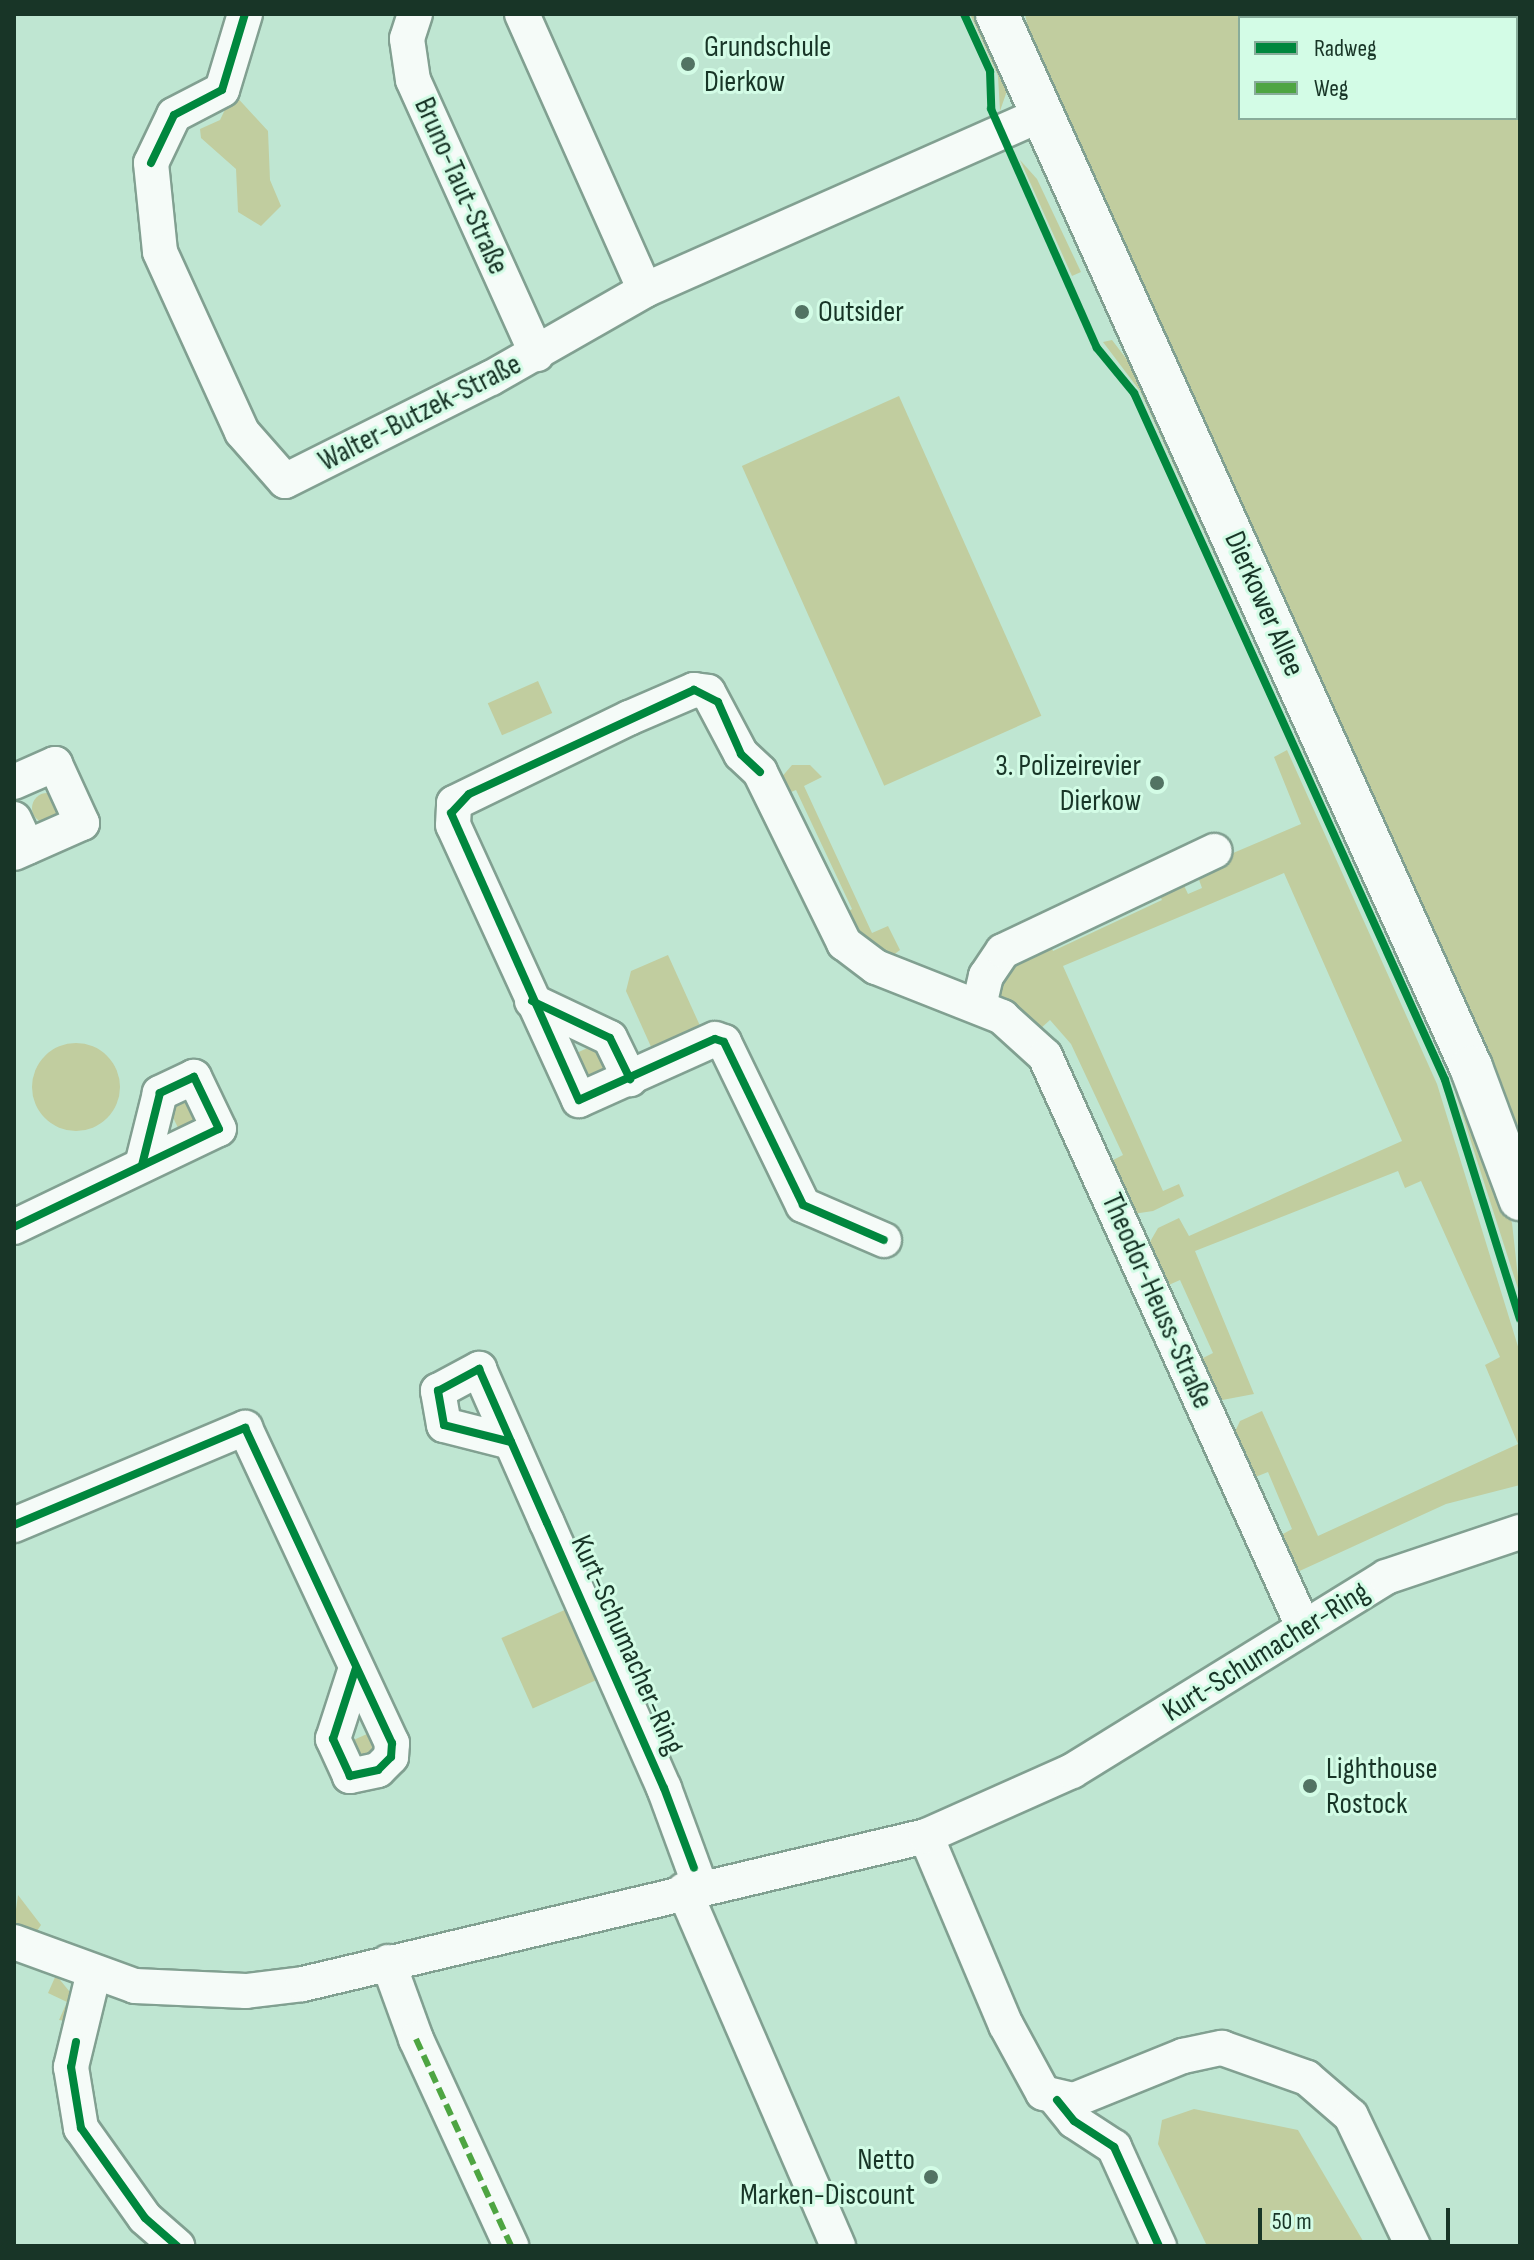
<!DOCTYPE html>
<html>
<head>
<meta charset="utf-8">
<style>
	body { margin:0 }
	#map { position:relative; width:1534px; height:2260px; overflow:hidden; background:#bfe6d2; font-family:"Sofia Sans Condensed",sans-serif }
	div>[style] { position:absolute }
	.green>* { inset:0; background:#c1cd9f; transform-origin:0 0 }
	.round { border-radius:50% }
	.roads { filter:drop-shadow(2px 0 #81a091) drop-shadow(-2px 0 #81a091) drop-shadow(0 2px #81a091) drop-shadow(0 -2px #81a091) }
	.minor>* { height:34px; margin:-17px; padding:0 17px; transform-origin:17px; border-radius:17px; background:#f5fbf8 }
	.major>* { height:42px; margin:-21px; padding:0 21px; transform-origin:21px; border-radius:21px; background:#f5fbf8 }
	.quiet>* { height:6px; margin-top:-3px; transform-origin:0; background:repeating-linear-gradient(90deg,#4ea542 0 12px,transparent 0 18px) }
	.cycleway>* { height:8px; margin:-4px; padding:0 4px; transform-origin:4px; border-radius:4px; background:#00873e }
	.dots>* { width:22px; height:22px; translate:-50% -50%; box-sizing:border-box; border:4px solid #d3fce6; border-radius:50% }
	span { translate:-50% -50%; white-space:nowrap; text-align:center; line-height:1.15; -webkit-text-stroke:6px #d3fce6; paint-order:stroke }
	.poi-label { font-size:30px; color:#183527 }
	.left { translate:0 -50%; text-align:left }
	.right { translate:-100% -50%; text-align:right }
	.street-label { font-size:30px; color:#183527 }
	.frame { position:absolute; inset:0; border:16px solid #183527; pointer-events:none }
	.legend { position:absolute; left:1238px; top:16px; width:280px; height:104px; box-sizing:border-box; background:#d3fce6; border:2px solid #88ac9a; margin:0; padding:10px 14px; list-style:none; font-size:24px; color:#183527 }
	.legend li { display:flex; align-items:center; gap:16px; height:40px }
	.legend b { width:40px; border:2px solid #88ac9a }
	.scale { position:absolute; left:1258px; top:2208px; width:192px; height:36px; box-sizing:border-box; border:4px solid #183527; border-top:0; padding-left:10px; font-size:24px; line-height:28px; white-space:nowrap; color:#183527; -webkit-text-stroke:6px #d3fce6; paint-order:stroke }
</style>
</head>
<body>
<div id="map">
	<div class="green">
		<i style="clip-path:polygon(970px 14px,980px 14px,1009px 85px,1000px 111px,998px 76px)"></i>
		<i style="clip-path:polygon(evenodd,1025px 14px,1520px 14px,1520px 1160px,1034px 55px,1025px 14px,1240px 18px,1516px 18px,1516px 118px,1240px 118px,1240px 18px)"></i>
		<i style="clip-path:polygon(233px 93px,268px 131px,270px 180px,281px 206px,261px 226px,238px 212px,236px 169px,201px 138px,200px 129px,220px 120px)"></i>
		<i style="clip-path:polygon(1020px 160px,1037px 179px,1081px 272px,1072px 276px)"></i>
		<i style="clip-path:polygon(1112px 340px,1148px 387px,1285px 693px,1282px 704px,1140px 391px,1103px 342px)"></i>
		<i style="left:899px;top:396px;width:350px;height:172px;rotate:66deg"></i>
		<i style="left:538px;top:681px;width:35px;height:55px;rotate:66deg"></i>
		<i style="clip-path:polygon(1295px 734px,1308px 739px,1461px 1079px,1512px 1223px,1520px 1295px,1451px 1079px)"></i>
		<i style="clip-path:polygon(1287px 750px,1437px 1084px,1520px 1353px,1520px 1485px,1446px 1504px,1293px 1574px,1274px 1539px,1292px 1529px,1268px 1472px,1248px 1480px,1231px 1440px,1240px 1421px,1262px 1411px,1318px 1536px,1518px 1444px,1485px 1365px,1500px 1357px,1421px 1181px,1405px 1188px,1398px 1171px,1195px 1251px,1254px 1394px,1217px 1401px,1195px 1362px,1213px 1353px,1180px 1280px,1162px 1288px,1147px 1247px,1158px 1228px,1179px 1218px,1189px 1236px,1402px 1141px,1284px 873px,1063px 966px,1163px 1191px,1179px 1184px,1184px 1196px,1153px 1211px,1133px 1214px,1105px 1164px,1123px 1155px,1071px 1044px,1050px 1020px,1040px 1029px,994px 990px,995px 973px,1046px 935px,1053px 951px,1162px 900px,1155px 886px,1180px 877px,1188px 894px,1202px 888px,1198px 877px,1222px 867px,1219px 859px,1301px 824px,1274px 757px)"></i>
		<i style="clip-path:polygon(792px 765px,810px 765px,822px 777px,804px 786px,872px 933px,888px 926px,900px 950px,892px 956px,837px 918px,852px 909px,796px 790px,781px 796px,780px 779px)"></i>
		<i class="round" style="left:32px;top:793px;width:30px;height:30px"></i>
		<i style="clip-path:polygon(668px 955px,701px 1028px,652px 1049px,626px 991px,631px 971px)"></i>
		<i class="round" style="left:32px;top:1043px;width:88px;height:88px"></i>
		<i style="left:596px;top:1044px;width:26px;height:28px;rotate:65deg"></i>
		<i style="clip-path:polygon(191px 1099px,206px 1125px,180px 1132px,168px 1107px)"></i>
		<i style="left:569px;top:1608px;width:77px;height:74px;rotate:66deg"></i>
		<i style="left:367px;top:1734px;width:24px;height:24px;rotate:66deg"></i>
		<i style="clip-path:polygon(18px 1895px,41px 1925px,35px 1934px,14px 1924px)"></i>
		<i style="clip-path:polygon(56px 1975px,74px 1997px,72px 2022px,59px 2020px,67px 2002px,48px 1993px)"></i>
		<i style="clip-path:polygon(1194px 2109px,1298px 2130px,1366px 2246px,1207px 2246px,1158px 2144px,1162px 2120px)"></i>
	</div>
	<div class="roads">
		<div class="minor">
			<i style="left:245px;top:14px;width:79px;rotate:106.8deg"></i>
			<i style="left:222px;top:90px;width:54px;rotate:152.5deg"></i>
			<i style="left:174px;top:115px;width:53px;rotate:115.6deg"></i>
			<i style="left:151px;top:163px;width:89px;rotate:84.2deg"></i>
			<i style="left:160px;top:252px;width:198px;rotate:65.5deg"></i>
			<i style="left:242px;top:432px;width:65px;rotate:48.7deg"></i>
			<i style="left:285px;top:481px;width:230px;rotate:-26.6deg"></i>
			<i style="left:491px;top:378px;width:177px;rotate:-29.7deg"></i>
			<i style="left:645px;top:290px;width:434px;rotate:-23.9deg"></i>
			<i style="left:415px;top:14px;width:26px;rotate:108deg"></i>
			<i style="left:407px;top:39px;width:41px;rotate:81.7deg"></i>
			<i style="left:413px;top:80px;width:301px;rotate:65.7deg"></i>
			<i style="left:522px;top:14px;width:302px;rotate:66deg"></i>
			<i style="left:14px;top:782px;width:45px;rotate:-23.7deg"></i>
			<i style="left:55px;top:764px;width:65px;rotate:65.4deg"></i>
			<i style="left:82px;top:823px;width:74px;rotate:156.2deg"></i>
			<i style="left:14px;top:819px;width:31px;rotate:65deg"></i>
			<i style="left:532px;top:1001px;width:86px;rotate:25.4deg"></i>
			<i style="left:610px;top:1038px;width:46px;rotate:64deg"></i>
			<i style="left:979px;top:1006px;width:31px;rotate:-77deg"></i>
			<i style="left:986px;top:976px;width:30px;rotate:-56deg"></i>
			<i style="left:1003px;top:951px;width:234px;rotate:-25.3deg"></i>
			<i style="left:14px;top:1227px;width:227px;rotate:-25.6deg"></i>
			<i style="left:219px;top:1129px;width:58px;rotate:-115.7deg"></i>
			<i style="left:194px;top:1077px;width:38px;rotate:155deg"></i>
			<i style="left:160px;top:1093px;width:74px;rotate:104deg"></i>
			<i style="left:884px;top:1240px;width:88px;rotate:-156.6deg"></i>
			<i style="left:803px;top:1205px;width:181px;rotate:-115.9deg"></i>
			<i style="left:724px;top:1042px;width:9px;rotate:-162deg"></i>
			<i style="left:715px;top:1039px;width:149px;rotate:155.8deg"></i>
			<i style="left:579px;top:1100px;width:302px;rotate:-114.6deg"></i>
			<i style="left:453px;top:825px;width:22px;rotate:-87deg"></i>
			<i style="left:454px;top:803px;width:195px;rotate:-25.9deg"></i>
			<i style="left:629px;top:718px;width:71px;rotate:-23.3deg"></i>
			<i style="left:694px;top:690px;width:14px;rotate:8deg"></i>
			<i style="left:708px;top:692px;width:70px;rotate:62deg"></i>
			<i style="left:741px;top:754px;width:26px;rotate:43deg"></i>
			<i style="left:760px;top:772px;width:191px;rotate:63.8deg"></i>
			<i style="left:844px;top:943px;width:40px;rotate:37deg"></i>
			<i style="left:876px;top:967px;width:136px;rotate:21.6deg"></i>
			<i style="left:1002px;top:1017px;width:58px;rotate:42.2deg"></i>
			<i style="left:1045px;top:1056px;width:623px;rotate:65.65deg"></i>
			<i style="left:511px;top:1442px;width:69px;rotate:-165.8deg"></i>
			<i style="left:444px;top:1425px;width:35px;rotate:-100deg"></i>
			<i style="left:438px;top:1391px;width:47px;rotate:-28.2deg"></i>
			<i style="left:479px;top:1369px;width:168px;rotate:66.2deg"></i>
			<i style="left:547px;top:1523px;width:290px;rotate:66.2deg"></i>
			<i style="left:664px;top:1788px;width:104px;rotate:69.8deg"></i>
			<i style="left:14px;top:1525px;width:251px;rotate:-22.8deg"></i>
			<i style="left:245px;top:1428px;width:348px;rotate:65deg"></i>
			<i style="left:392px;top:1743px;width:14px;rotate:94deg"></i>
			<i style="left:391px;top:1757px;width:18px;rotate:135deg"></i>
			<i style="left:378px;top:1770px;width:29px;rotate:168deg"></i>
			<i style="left:350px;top:1776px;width:41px;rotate:-114.7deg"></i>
			<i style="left:333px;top:1739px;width:75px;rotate:-72.1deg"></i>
			<i style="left:926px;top:1836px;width:205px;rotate:67.1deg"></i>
			<i style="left:1006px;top:2025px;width:77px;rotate:61.4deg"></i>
			<i style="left:1043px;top:2093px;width:32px;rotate:13deg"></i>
			<i style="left:1074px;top:2100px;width:118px;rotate:-22deg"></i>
			<i style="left:1183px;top:2056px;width:40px;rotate:-12deg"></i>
			<i style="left:1222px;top:2048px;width:90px;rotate:19.4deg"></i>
			<i style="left:1307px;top:2078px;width:58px;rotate:40.8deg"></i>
			<i style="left:1351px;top:2116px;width:144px;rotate:64.5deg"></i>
			<i style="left:684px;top:1890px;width:388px;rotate:66.6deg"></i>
			<i style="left:14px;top:1942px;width:129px;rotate:20deg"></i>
			<i style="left:135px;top:1986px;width:111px;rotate:2.6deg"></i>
			<i style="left:246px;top:1991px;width:57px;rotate:-7deg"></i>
			<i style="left:303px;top:1984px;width:640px;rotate:-13.36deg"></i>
			<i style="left:926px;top:1836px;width:160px;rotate:-24deg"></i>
			<i style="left:1072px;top:1771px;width:369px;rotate:-31.7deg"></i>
			<i style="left:1386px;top:1577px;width:141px;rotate:-18.6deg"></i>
			<i style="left:388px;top:1962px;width:82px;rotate:70deg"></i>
			<i style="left:416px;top:2039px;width:228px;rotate:65.3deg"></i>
			<i style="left:93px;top:1976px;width:94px;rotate:103.6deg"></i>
			<i style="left:71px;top:2067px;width:62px;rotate:80.7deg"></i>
			<i style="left:81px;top:2128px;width:110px;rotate:54.6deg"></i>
			<i style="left:145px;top:2218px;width:43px;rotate:41.2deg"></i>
			<i style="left:1057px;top:2100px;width:27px;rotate:51deg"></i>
			<i style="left:1074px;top:2121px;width:48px;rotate:33deg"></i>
			<i style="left:1114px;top:2147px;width:109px;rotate:65.6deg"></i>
		</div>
		<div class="major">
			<i style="left:997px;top:14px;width:1155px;rotate:65.77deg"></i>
			<i style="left:1471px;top:1067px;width:141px;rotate:69.6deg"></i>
		</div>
	</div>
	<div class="quiet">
		<i style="left:416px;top:2039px;width:228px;rotate:65.3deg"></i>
	</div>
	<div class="cycleway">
		<i style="left:964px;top:14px;width:63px;rotate:65.5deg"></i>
		<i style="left:990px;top:71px;width:38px;rotate:88deg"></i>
		<i style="left:991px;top:109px;width:261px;rotate:66.1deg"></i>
		<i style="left:1097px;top:348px;width:58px;rotate:50.6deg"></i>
		<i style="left:1134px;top:393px;width:754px;rotate:65.64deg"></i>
		<i style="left:1445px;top:1080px;width:250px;rotate:72.6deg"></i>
		<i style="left:151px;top:163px;width:53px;rotate:-64.4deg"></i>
		<i style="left:174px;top:115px;width:54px;rotate:-27.5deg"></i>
		<i style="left:222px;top:90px;width:79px;rotate:-73.2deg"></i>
		<i style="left:760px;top:772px;width:26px;rotate:-137deg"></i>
		<i style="left:741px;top:754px;width:57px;rotate:-113.9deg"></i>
		<i style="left:718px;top:702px;width:27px;rotate:-153deg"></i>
		<i style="left:694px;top:690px;width:248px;rotate:155.2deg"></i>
		<i style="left:469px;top:794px;width:26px;rotate:133deg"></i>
		<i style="left:451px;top:813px;width:314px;rotate:66deg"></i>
		<i style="left:579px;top:1100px;width:149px;rotate:-24.2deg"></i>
		<i style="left:715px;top:1039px;width:9px;rotate:18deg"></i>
		<i style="left:724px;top:1042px;width:181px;rotate:64.1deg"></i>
		<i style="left:803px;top:1205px;width:88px;rotate:23.4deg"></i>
		<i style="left:532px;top:1001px;width:86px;rotate:25.4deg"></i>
		<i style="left:610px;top:1038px;width:46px;rotate:64deg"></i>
		<i style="left:14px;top:1227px;width:227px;rotate:-25.6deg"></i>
		<i style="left:219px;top:1129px;width:58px;rotate:-115.7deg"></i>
		<i style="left:194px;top:1077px;width:38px;rotate:155deg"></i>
		<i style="left:160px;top:1093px;width:74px;rotate:104deg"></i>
		<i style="left:511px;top:1442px;width:69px;rotate:-165.8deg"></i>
		<i style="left:444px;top:1425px;width:35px;rotate:-100deg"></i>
		<i style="left:438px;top:1391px;width:47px;rotate:-28.2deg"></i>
		<i style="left:479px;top:1369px;width:168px;rotate:66.2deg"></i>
		<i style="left:547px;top:1523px;width:290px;rotate:66.2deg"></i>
		<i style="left:664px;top:1788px;width:85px;rotate:69.4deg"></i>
		<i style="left:14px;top:1525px;width:251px;rotate:-22.8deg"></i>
		<i style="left:245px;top:1428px;width:348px;rotate:65deg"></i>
		<i style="left:392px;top:1743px;width:14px;rotate:94deg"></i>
		<i style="left:391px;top:1757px;width:18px;rotate:135deg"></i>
		<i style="left:378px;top:1770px;width:29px;rotate:168deg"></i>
		<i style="left:350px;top:1776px;width:41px;rotate:-114.7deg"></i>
		<i style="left:333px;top:1739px;width:75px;rotate:-72.1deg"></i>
		<i style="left:76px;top:2042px;width:25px;rotate:101deg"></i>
		<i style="left:71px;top:2067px;width:62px;rotate:80.7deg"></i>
		<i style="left:81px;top:2128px;width:110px;rotate:54.6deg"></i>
		<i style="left:145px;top:2218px;width:43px;rotate:41.2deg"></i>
		<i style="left:1057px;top:2100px;width:27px;rotate:51deg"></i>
		<i style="left:1074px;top:2121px;width:48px;rotate:33deg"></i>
		<i style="left:1114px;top:2147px;width:109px;rotate:65.6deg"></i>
	</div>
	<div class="dots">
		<i style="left:688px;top:64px;background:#527363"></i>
		<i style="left:802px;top:312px;background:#527363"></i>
		<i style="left:1157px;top:783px;background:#527363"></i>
		<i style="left:1310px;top:1786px;background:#527363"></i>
		<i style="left:931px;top:2177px;background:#527363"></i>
	</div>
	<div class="poi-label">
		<span class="left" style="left:704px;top:64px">Grundschule<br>Dierkow</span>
		<span class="left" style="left:818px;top:312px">Outsider</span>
		<span class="right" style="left:1141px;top:783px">3. Polizeirevier<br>Dierkow</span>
		<span class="left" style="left:1326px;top:1786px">Lighthouse<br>Rostock</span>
		<span class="right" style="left:915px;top:2177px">Netto<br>Marken-Discount</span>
	</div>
	<div class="street-label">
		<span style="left:461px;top:186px;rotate:66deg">Bruno-Taut-Straße</span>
		<span style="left:420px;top:413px;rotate:-27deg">Walter-Butzek-Straße</span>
		<span style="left:1264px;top:604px;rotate:66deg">Dierkower Allee</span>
		<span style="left:1157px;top:1301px;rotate:66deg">Theodor-Heuss-Straße</span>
		<span style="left:627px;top:1645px;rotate:66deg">Kurt-Schumacher-Ring</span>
		<span style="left:1266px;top:1652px;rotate:-32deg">Kurt-Schumacher-Ring</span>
	</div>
	<div class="frame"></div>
	<ul class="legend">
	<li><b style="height:10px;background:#00873e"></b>Radweg</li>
	<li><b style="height:10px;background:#4ea542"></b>Weg</li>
	</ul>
	<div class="scale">50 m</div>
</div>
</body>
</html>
